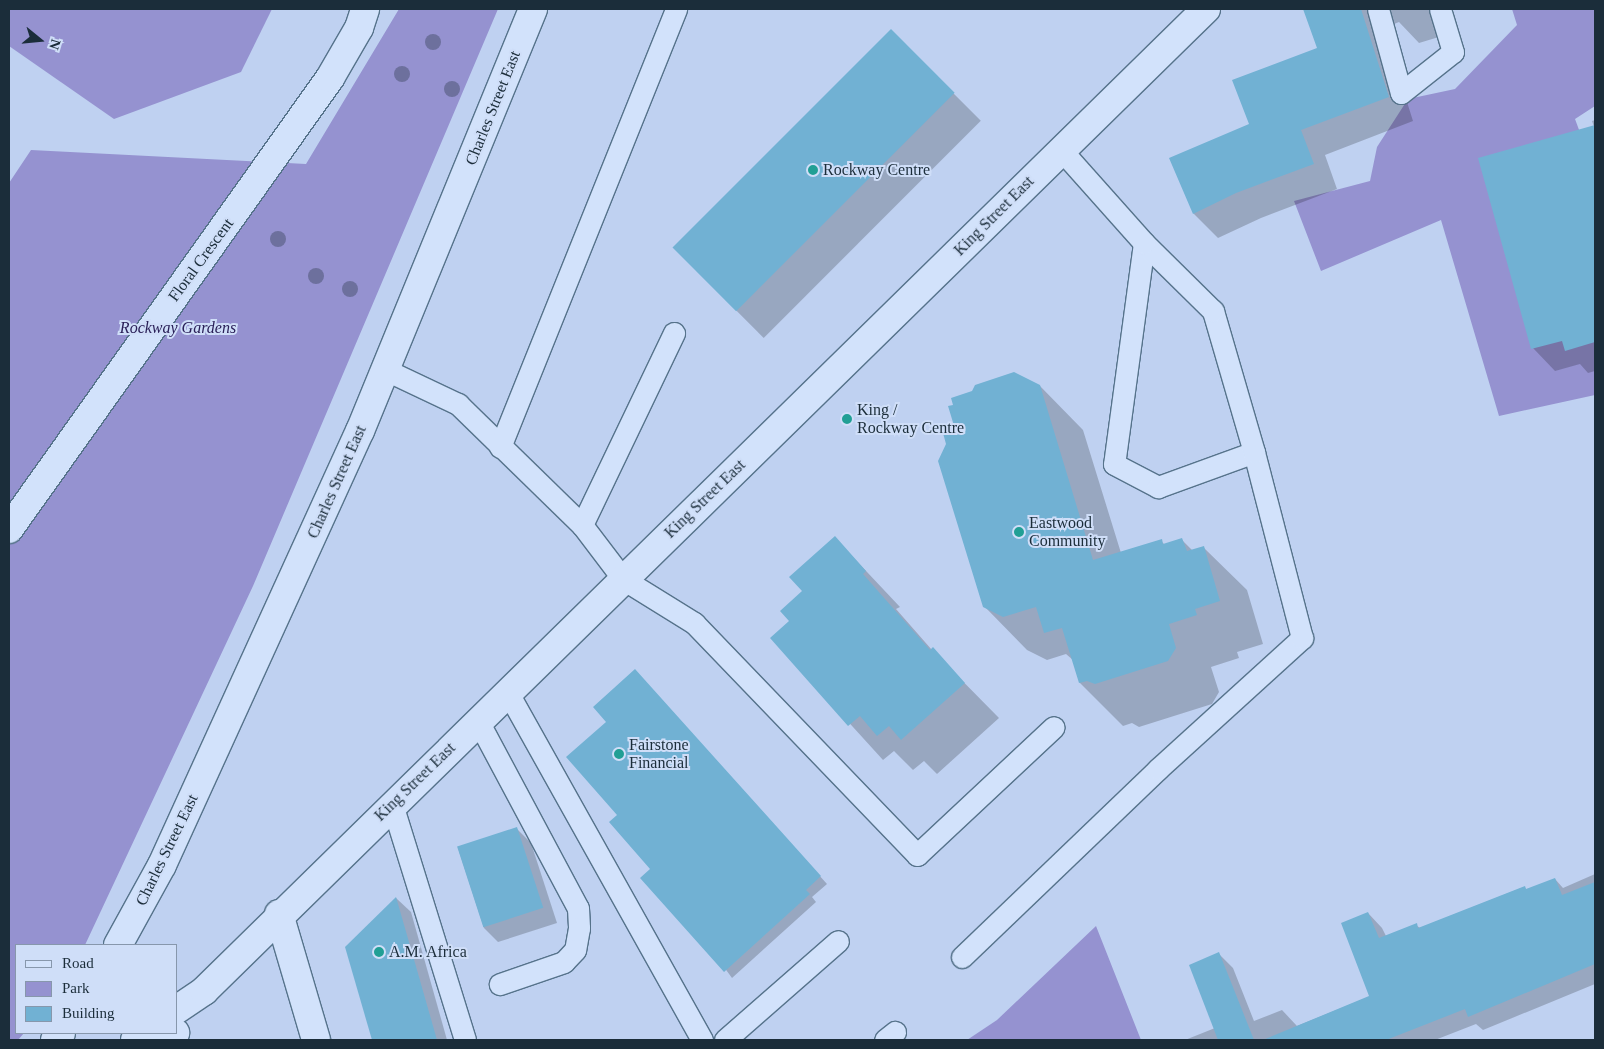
<!DOCTYPE html>
<html>
<head>
<meta charset="utf-8">
<style>
	body { margin:0 }
	#map { position:relative; width:1604px; height:1049px; overflow:hidden; background:#bfd1f1; font-family:Georgia,serif }
	div>[style] { position:absolute }
	.green>* { inset:0; background:#9592d0 }
	.shadow>* { inset:0; background:#0003; transform-origin:0 0 }
	.building>* { inset:0; background:#71b1d3; transform-origin:0 0 }
	.roads { filter:drop-shadow(1px 0 #56738b) drop-shadow(-1px 0 #56738b) drop-shadow(0 1px #56738b) drop-shadow(0 -1px #56738b) }
	.service>* { height:21px; margin:-10.5px; padding:0 10.5px; transform-origin:10.5px; border-radius:10.5px; background:#d2e2fb }
	.minor>* { height:28px; margin:-14px; padding:0 14px; transform-origin:14px; border-radius:14px; background:#d2e2fb }
	.secondary>* { height:28px; margin:-14px; padding:0 14px; transform-origin:14px; border-radius:14px; background:#d2e2fb }
	.trees>* { width:16px; height:16px; margin:-8px; border-radius:50%; background:#6d709d }
	.dots>* { width:14px; height:14px; translate:-50% -50%; box-sizing:border-box; border:2px solid #cfdef8; border-radius:50% }
	span { translate:-50% -50%; white-space:nowrap; text-align:center; line-height:1.15; -webkit-text-stroke:4px #cfdef8; paint-order:stroke }
	.street-label { font-size:16px; color:#1b2d3a }
	.poi-label { font-size:16px; color:#1b2d3a }
	.left { translate:0 -50%; text-align:left }
	.park-label { font-size:16px; color:#2a2058; font-style:italic }
	.frame { position:absolute; inset:0; border:10px solid #1b2d3a; pointer-events:none }
	.legend { position:absolute; left:15px; top:944px; width:162px; height:90px; box-sizing:border-box; background:#cfdef8; border:1px solid #8797ac; margin:0; padding:6px 9px; list-style:none; font-size:15px; color:#1b2d3a }
	.legend li { display:flex; align-items:center; gap:10px; height:25px }
	.legend b { width:25px; border:1px solid #8797ac }
	.north { position:absolute; left:15px; top:15px; width:50px; height:50px; -webkit-text-stroke:4px #cfdef8; paint-order:stroke; rotate:107deg; font-size:14px; font-weight:700; line-height:20px; text-align:center; color:#1b2d3a }
	.north::after { content:''; display:block; margin:auto; width:18px; height:22px; background:#1b2d3a; clip-path:polygon(50% 0,100% 100%,50% 72%,0 100%) }
</style>
</head>
<body>
<div id="map">
	<div class="green">
		<i style="clip-path:polygon(9px 9px,272px 9px,241px 72px,114px 119px,9px 46px)"></i>
		<i style="clip-path:polygon(399px 9px,498px 9px,253px 586px,85px 945px,16px 945px,16px 1033px,24px 1033px,18px 1040px,9px 1040px,9px 183px,31px 150px,306px 164px)"></i>
		<i style="clip-path:polygon(1512px 9px,1595px 9px,1595px 106px,1575px 119px,1595px 173px,1595px 395px,1499px 416px,1441px 220px,1321px 271px,1294px 201px,1370px 181px,1377px 147px,1408px 99px,1455px 89px,1517px 25px)"></i>
		<i style="clip-path:polygon(1096px 926px,1141px 1040px,967px 1040px,997px 1020px)"></i>
	</div>
	<div class="shadow">
		<i style="clip-path:polygon(1304px 9px,1446px 9px,1452px 33px,1419px 43px,1399px 22px,1394px 24px,1390px 31px,1391px 51px,1413px 121px,1325px 155px,1337px 189px,1261px 218px,1218px 238px,1194px 214px,1171px 159px,1251px 125px,1318px 48px)"></i>
		<i style="left:891px;top:31px;width:127px;height:307px;rotate:45deg"></i>
		<i style="clip-path:polygon(1595px 120px,1595px 371px,1588px 373px,1580px 364px,1555px 371px,1533px 348px,1594px 127px,1592px 121px)"></i>
		<i style="clip-path:polygon(1040px 386px,1083px 430px,1121px 553px,1161px 541px,1165px 545px,1182px 540px,1193px 551px,1203px 547px,1247px 590px,1263px 644px,1237px 652px,1239px 658px,1211px 667px,1219px 692px,1212px 704px,1139px 727px,1132px 723px,1123px 726px,1080px 683px,1073px 660px,1066px 654px,1047px 660px,1027px 650px,984px 606px,957px 430px)"></i>
		<i style="clip-path:polygon(835px 538px,900px 607px,896px 609px,932px 650px,999px 718px,937px 774px,924px 761px,913px 770px,894px 751px,883px 760px,772px 638px,791px 621px,804px 591px)"></i>
		<i style="clip-path:polygon(642px 678px,827px 884px,812px 897px,816px 902px,732px 978px,652px 869px,619px 815px,607px 722px)"></i>
		<i style="clip-path:polygon(517px 829px,531px 843px,557px 923px,498px 942px,484px 928px,458px 848px)"></i>
		<i style="clip-path:polygon(1595px 874px,1595px 984px,1483px 1030px,1476px 1024px,1435px 1040px,1185px 1040px,1215px 1028px,1219px 954px,1233px 968px,1254px 1021px,1282px 1010px,1297px 1026px,1371px 996px,1368px 913px,1382px 928px,1386px 936px,1416px 925px,1420px 928px,1524px 887px,1527px 890px,1555px 879px,1563px 888px)"></i>
		<i style="clip-path:polygon(396px 898px,411px 912px,447px 1040px,373px 1040px,346px 947px)"></i>
	</div>
	<div class="building">
		<i style="clip-path:polygon(1303px 9px,1361px 9px,1389px 97px,1301px 130px,1314px 164px,1236px 193px,1193px 214px,1169px 158px,1249px 124px,1232px 80px,1317px 48px)"></i>
		<i style="left:891px;top:29px;width:90px;height:309px;rotate:45deg"></i>
		<i style="clip-path:polygon(1595px 125px,1595px 342px,1565px 351px,1562px 341px,1531px 349px,1478px 158px)"></i>
		<i style="clip-path:polygon(1014px 372px,1040px 385px,1093px 560px,1162px 539px,1163px 544px,1182px 538px,1187px 551px,1204px 546px,1220px 601px,1195px 609px,1197px 615px,1169px 624px,1176px 648px,1168px 661px,1095px 684px,1087px 681px,1079px 683px,1062px 628px,1044px 633px,1036px 607px,1003px 617px,983px 607px,938px 461px,946px 444px,943px 433px,955px 429px,948px 406px,953px 405px,951px 398px,972px 391px,975px 385px)"></i>
		<i style="clip-path:polygon(835px 536px,866px 571px,863px 574px,930px 650px,933px 647px,965px 683px,901px 740px,889px 726px,877px 736px,860px 716px,848px 726px,770px 638px,789px 621px,780px 611px,802px 591px,789px 577px)"></i>
		<i style="clip-path:polygon(635px 669px,821px 876px,806px 890px,810px 894px,724px 972px,640px 878px,650px 869px,609px 822px,617px 815px,566px 757px,606px 722px,593px 707px)"></i>
		<i style="left:517px;top:827px;width:85px;height:63px;rotate:72deg"></i>
		<i style="clip-path:polygon(1555px 878px,1562px 895px,1595px 882px,1595px 964px,1468px 1017px,1465px 1009px,1386px 1040px,1263px 1040px,1369px 996px,1341px 923px,1368px 912px,1379px 938px,1417px 923px,1418px 928px,1525px 886px,1526px 889px)"></i>
		<i style="clip-path:polygon(396px 897px,413px 956px,437px 1040px,372px 1040px,345px 947px)"></i>
		<i style="clip-path:polygon(1219px 952px,1254px 1040px,1218px 1040px,1189px 965px)"></i>
	</div>
	<div class="roads">
		<div class="service">
			<i style="left:1378px;top:9px;width:87px;rotate:74.7deg"></i>
			<i style="left:1401px;top:93px;width:66px;rotate:-38.3deg"></i>
			<i style="left:1453px;top:52px;width:45px;rotate:-106.8deg"></i>
			<i style="left:1144px;top:243px;width:223px;rotate:97.7deg"></i>
			<i style="left:1114px;top:464px;width:50px;rotate:27.6deg"></i>
			<i style="left:1158px;top:487px;width:102px;rotate:-20deg"></i>
			<i style="left:386px;top:370px;width:80px;rotate:25.3deg"></i>
			<i style="left:458px;top:404px;width:173px;rotate:44.3deg"></i>
			<i style="left:582px;top:525px;width:68px;rotate:52.8deg"></i>
			<i style="left:623px;top:579px;width:84px;rotate:31.8deg"></i>
			<i style="left:694px;top:623px;width:322px;rotate:46.1deg"></i>
			<i style="left:917px;top:855px;width:187px;rotate:-43.1deg"></i>
			<i style="left:500px;top:447px;width:472px;rotate:-68.1deg"></i>
			<i style="left:582px;top:525px;width:213px;rotate:-64.4deg"></i>
			<i style="left:507px;top:691px;width:400px;rotate:60.8deg"></i>
			<i style="left:478px;top:721px;width:212px;rotate:61.9deg"></i>
			<i style="left:578px;top:908px;width:20px;rotate:87deg"></i>
			<i style="left:579px;top:928px;width:22px;rotate:100deg"></i>
			<i style="left:575px;top:950px;width:16px;rotate:133deg"></i>
			<i style="left:564px;top:962px;width:68px;rotate:161deg"></i>
			<i style="left:392px;top:804px;width:247px;rotate:72.8deg"></i>
			<i style="left:962px;top:957px;width:272px;rotate:-43.8deg"></i>
			<i style="left:1158px;top:769px;width:195px;rotate:-42.3deg"></i>
			<i style="left:1302px;top:638px;width:192px;rotate:-104.5deg"></i>
			<i style="left:1254px;top:452px;width:147px;rotate:-106.2deg"></i>
			<i style="left:1213px;top:311px;width:97px;rotate:-135.4deg"></i>
			<i style="left:1144px;top:243px;width:125px;rotate:-131.7deg"></i>
			<i style="left:725px;top:1040px;width:150px;rotate:-41.2deg"></i>
			<i style="left:885px;top:1040px;width:13px;rotate:-39deg"></i>
		</div>
		<div class="minor">
			<i style="left:9px;top:529px;width:554px;rotate:-54.56deg"></i>
			<i style="left:330px;top:78px;width:58px;rotate:-59.9deg"></i>
			<i style="left:359px;top:28px;width:20px;rotate:-72deg"></i>
			<i style="left:279px;top:914px;width:131px;rotate:73.6deg"></i>
		</div>
		<div class="secondary">
			<i style="left:118px;top:945px;width:91px;rotate:-61.2deg"></i>
			<i style="left:162px;top:865px;width:477px;rotate:-65.5deg"></i>
			<i style="left:360px;top:431px;width:456px;rotate:-67.7deg"></i>
			<i style="left:176px;top:1010px;width:34px;rotate:-34deg"></i>
			<i style="left:204px;top:991px;width:1403px;rotate:-44.42deg"></i>
			<i style="left:55px;top:1040px;width:9px;rotate:-49deg"></i>
			<i style="left:135px;top:1040px;width:12px;rotate:-35deg"></i>
			<i style="left:170px;top:1040px;width:9px;rotate:-54deg"></i>
		</div>
	</div>
	<div class="trees">
		<i style="left:433px;top:42px"></i>
		<i style="left:402px;top:74px"></i>
		<i style="left:452px;top:89px"></i>
		<i style="left:278px;top:239px"></i>
		<i style="left:316px;top:276px"></i>
		<i style="left:350px;top:289px"></i>
	</div>
	<div class="dots">
		<i style="left:813px;top:170px;background:#219f95"></i>
		<i style="left:847px;top:419px;background:#219f95"></i>
		<i style="left:1019px;top:532px;background:#219f95"></i>
		<i style="left:619px;top:754px;background:#219f95"></i>
		<i style="left:379px;top:952px;background:#219f95"></i>
	</div>
	<div class="street-label">
		<span style="left:493px;top:108px;rotate:-68deg">Charles Street East</span>
		<span style="left:994px;top:216px;rotate:-45deg">King Street East</span>
		<span style="left:201px;top:260px;rotate:-54deg">Floral Crescent</span>
		<span style="left:337px;top:482px;rotate:-66deg">Charles Street East</span>
		<span style="left:705px;top:499px;rotate:-44deg">King Street East</span>
		<span style="left:415px;top:782px;rotate:-44deg">King Street East</span>
		<span style="left:167px;top:850px;rotate:-64deg">Charles Street East</span>
	</div>
	<div class="poi-label">
		<span class="left" style="left:823px;top:170px">Rockway Centre</span>
		<span class="left" style="left:857px;top:419px">King /<br>Rockway Centre</span>
		<span class="left" style="left:1029px;top:532px">Eastwood<br>Community</span>
		<span class="left" style="left:629px;top:754px">Fairstone<br>Financial</span>
		<span class="left" style="left:389px;top:952px">A.M. Africa</span>
	</div>
	<div class="park-label">
		<span style="left:178px;top:328px">Rockway Gardens</span>
	</div>
	<div class="frame"></div>
	<ul class="legend">
	<li><b style="height:6px;background:#d2e2fb"></b>Road</li>
	<li><b style="height:14px;background:#9592d0"></b>Park</li>
	<li><b style="height:14px;background:#71b1d3"></b>Building</li>
	</ul>
	<div class="north">N</div>
</div>
</body>
</html>
